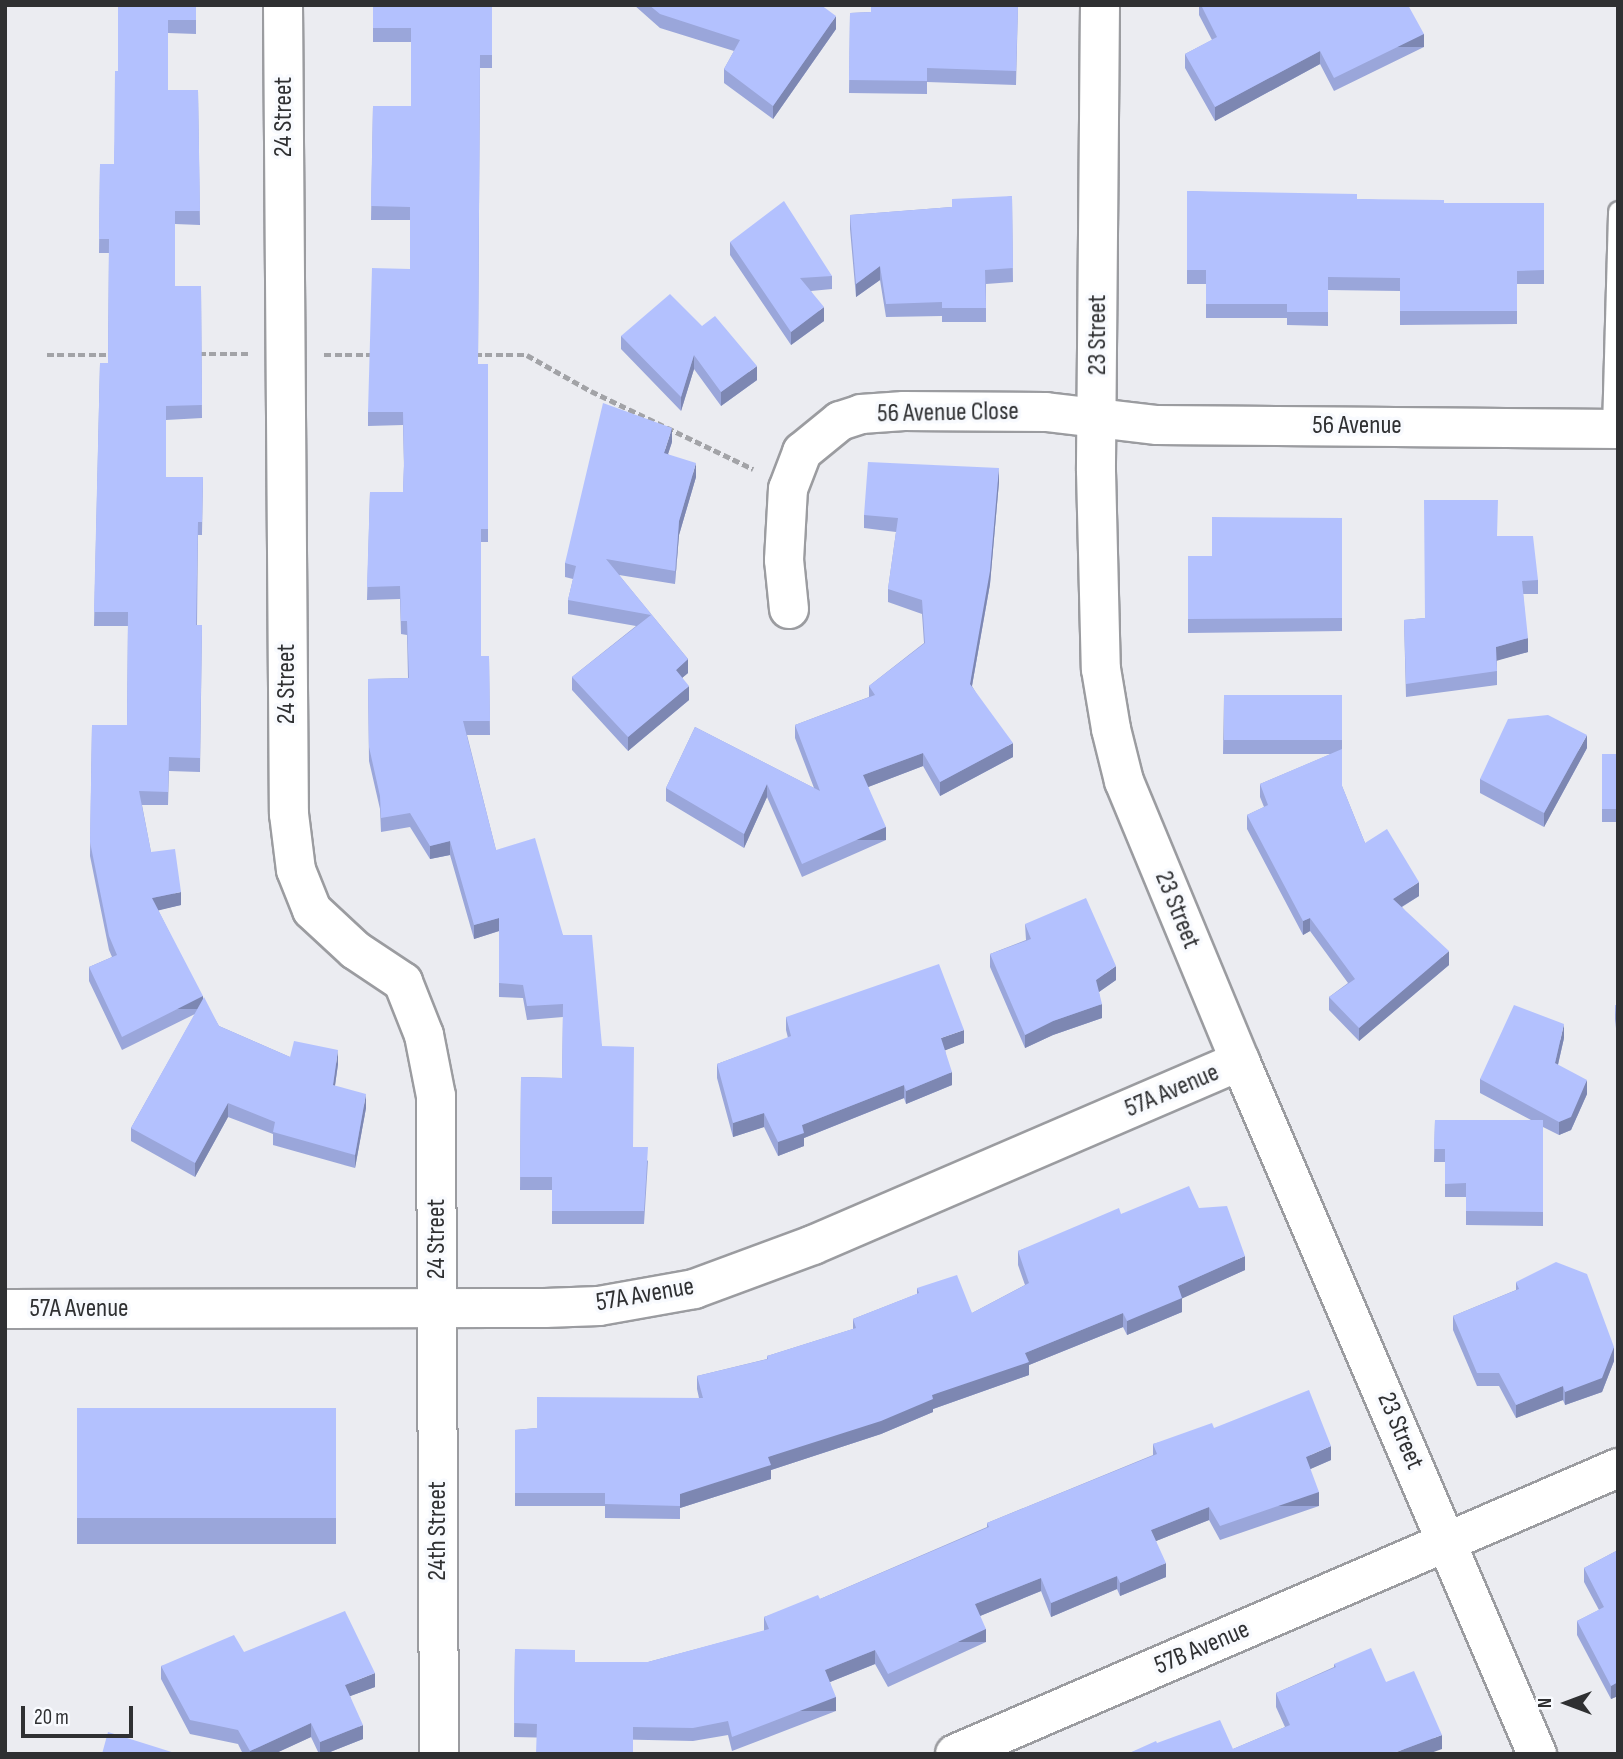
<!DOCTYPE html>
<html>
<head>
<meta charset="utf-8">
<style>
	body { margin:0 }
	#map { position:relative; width:1623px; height:1759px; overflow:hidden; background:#ebecf1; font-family:"Sofia Sans Condensed",sans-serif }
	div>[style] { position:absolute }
	.path>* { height:4.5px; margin-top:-2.25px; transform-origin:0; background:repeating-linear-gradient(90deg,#a2a3a7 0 7px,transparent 0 10.5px) }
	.roads { filter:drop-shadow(2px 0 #9b9ca0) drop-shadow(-2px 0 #9b9ca0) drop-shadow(0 2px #9b9ca0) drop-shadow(0 -2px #9b9ca0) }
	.lane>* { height:19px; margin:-9.5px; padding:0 9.5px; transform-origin:9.5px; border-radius:9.5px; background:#fff }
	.street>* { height:38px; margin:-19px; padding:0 19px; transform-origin:19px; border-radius:19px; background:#fff }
	.secondary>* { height:38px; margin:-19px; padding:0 19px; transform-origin:19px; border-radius:19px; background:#fff }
	.wall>* { inset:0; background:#9aa6da; transform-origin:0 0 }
	.shaded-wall>* { inset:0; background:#7d87b2; transform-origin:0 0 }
	.building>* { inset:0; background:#b3c1fe; transform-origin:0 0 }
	span { translate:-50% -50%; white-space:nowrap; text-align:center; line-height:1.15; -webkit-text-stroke:7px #f8fafe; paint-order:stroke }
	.street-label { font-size:26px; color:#2f3032 }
	.frame { position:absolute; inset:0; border:7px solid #2f3032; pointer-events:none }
	.north { position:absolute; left:1532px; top:1668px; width:70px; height:70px; -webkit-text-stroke:5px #f8fafe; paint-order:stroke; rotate:270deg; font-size:19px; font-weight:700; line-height:28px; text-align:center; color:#2f3032 }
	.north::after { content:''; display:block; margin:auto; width:24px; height:32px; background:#2f3032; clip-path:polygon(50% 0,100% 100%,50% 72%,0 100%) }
	.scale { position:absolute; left:21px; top:1706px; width:112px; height:32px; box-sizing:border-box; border:4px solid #2f3032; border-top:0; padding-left:9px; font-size:21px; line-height:24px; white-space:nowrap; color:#2f3032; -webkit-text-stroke:5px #f8fafe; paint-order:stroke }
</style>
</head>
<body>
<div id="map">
	<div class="path">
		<i style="left:199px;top:354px;width:50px"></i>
		<i style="left:47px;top:355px;width:66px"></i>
		<i style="left:324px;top:355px;width:48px"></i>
		<i style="left:475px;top:355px;width:52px"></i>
		<i style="left:527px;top:355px;width:73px;rotate:29.4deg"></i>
		<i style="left:591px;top:391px;width:180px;rotate:25.7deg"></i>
	</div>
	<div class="roads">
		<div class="lane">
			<i style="left:1612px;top:429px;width:218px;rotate:-88.4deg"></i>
		</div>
		<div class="street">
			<i style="left:283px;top:5px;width:809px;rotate:89.58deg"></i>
			<i style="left:289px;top:814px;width:56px;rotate:82.9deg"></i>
			<i style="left:296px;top:870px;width:43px;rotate:68.2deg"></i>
			<i style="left:312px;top:910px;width:59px;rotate:42.9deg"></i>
			<i style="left:355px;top:950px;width:58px;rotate:33.7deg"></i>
			<i style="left:403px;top:982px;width:57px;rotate:68.4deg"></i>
			<i style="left:424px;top:1035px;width:62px;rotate:78.9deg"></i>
			<i style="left:436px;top:1096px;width:658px;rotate:89.74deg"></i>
			<i style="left:789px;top:609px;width:49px;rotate:-95.8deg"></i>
			<i style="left:784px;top:560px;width:71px;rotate:-86.8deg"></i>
			<i style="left:788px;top:489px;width:40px;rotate:-69deg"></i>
			<i style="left:802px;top:452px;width:49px;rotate:-39.2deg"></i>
			<i style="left:840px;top:421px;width:22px;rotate:-18deg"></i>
			<i style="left:861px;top:414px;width:43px;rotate:-4deg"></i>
			<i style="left:904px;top:411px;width:142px;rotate:0.4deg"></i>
			<i style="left:1046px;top:412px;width:112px;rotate:6.7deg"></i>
			<i style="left:1157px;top:425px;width:461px;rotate:0.5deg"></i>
			<i style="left:955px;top:1754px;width:722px;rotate:-23.33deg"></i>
		</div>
		<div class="secondary">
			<i style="left:1100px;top:5px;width:466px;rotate:90.5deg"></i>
			<i style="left:1096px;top:471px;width:198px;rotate:88.6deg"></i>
			<i style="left:1101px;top:669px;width:61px;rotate:80.5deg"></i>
			<i style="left:1111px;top:729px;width:54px;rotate:76deg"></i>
			<i style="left:1124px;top:781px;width:303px;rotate:67.5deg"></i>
			<i style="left:1240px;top:1061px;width:754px;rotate:66.8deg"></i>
			<i style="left:5px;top:1309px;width:540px;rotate:-0.11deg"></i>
			<i style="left:545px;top:1308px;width:54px;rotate:-2.1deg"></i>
			<i style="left:599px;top:1306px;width:97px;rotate:-10.1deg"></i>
			<i style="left:694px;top:1289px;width:127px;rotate:-20.3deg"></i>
			<i style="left:813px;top:1245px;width:465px;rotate:-23.3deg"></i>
		</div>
	</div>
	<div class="wall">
		<i style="clip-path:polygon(118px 5px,196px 5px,196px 34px,168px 33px,168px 90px,198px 90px,200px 225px,175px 224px,175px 286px,201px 286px,202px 418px,166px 420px,166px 477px,203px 477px,202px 535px,198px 535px,197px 625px,202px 625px,200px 772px,169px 771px,168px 805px,142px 805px,151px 852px,181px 905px,158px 910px,203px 999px,219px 1026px,290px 1057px,338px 1064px,335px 1086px,366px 1108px,355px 1168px,273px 1145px,273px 1134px,228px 1117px,195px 1177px,131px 1141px,131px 1128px,195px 1014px,122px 1050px,89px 981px,89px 967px,112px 957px,109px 950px,90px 856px,92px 725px,127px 725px,128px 626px,94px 626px,100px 363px,108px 363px,109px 253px,99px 253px,100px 164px,114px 164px,118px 71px)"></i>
		<i style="clip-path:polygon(373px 5px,492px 5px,492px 68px,480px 68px,478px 364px,488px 364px,488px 542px,481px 542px,481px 656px,489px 656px,490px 735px,467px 735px,496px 850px,563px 935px,602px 1046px,633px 1147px,648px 1161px,644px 1224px,552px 1224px,552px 1190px,520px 1190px,521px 1077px,562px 1078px,563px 1017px,527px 1020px,523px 998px,499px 997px,499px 931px,474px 939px,450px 855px,430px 859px,410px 827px,381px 832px,380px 809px,369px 761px,368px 679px,408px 678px,407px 635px,401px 634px,400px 599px,367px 600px,370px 492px,403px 492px,404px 466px,403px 425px,368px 426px,368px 412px,410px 269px,410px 220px,371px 220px,373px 106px,411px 106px,411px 42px,373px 42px)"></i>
		<i style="clip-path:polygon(634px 5px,821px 5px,836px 29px,773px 119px,724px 83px,724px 69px,734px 51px,660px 28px)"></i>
		<i style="clip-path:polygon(1018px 5px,1016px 85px,927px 82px,927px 94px,849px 93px,850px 13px)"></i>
		<i style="clip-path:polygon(1199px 5px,1408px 5px,1424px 47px,1334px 91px,1320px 64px,1215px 121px,1185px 68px,1185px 54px,1212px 40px,1199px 15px)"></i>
		<i style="clip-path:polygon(1187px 191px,1444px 203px,1544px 203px,1544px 284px,1517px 284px,1517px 324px,1400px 325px,1400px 291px,1328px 290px,1328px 326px,1287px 325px,1287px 318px,1206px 318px,1206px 284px,1187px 284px)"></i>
		<i style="clip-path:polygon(1012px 196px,1013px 282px,986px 284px,986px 322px,942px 322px,942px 316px,886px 317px,880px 280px,856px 297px,850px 229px,850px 215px,952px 207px)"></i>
		<i style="clip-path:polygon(730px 242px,832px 276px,832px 289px,811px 291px,824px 321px,791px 345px,730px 255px)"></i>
		<i style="clip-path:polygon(702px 326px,757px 380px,721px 406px,694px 369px,681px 411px,621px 349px,621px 336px)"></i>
		<i style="clip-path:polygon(672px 442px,668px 454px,696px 477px,679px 535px,675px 584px,619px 575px,688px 659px,688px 673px,682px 678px,689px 700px,628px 751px,572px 690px,572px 677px,636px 626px,568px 614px,568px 600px,573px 579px,565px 577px,565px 563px)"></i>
		<i style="clip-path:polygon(999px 482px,990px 584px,972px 686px,1013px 757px,940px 796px,923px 766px,868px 787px,886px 840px,802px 877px,767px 797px,744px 848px,666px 801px,666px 788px,695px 727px,814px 788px,795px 738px,795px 725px,869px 697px,869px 686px,924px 643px,922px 614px,888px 602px,888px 589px,896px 532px,864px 528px,864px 515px)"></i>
		<i style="clip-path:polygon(1342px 518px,1342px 631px,1188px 633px,1188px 556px,1212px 556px)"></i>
		<i style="clip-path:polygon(1497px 536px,1538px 580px,1538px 594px,1523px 594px,1528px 652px,1497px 660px,1497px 685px,1406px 697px,1404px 620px,1425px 618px)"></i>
		<i style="clip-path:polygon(1342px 695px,1342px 786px,1365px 843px,1419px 896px,1402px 907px,1449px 965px,1359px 1041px,1329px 1010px,1329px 997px,1348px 983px,1310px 931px,1303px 935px,1247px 829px,1247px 815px,1264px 807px,1260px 797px,1260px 784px,1331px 754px,1223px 754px,1224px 696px)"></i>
		<i style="clip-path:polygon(1587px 748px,1544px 827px,1480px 793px,1480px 779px)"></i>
		<i style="left:1602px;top:754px;width:16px;height:68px"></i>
		<i style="clip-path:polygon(1025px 924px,1116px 980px,1099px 992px,1102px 1018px,1053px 1035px,1025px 1048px,990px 967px,990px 954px,1026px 940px)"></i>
		<i style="clip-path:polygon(1615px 1005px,1618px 1005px,1618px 1047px,1615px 1019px)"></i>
		<i style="clip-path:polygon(786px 1017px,964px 1043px,945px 1050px,952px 1085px,906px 1104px,904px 1098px,804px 1138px,804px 1146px,778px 1156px,764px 1127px,733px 1137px,717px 1078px,717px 1064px,788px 1038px,786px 1030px)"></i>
		<i style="clip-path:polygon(1564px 1038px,1558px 1065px,1587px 1094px,1571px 1130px,1559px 1135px,1543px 1127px,1543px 1226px,1466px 1225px,1466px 1197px,1445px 1197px,1445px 1162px,1434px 1162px,1435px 1120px,1531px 1120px,1480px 1093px,1480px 1079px)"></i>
		<i style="clip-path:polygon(1199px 1208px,1245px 1270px,1182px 1298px,1182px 1312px,1127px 1335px,1123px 1327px,1029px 1365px,1029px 1375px,933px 1409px,933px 1412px,881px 1434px,771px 1470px,771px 1479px,680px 1508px,680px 1519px,605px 1518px,605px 1506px,515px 1506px,515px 1430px,537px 1428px,699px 1398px,697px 1389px,697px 1376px,767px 1359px,767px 1356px,853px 1329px,853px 1319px,917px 1294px,917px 1288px,972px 1313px,1025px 1285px,1018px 1265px,1018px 1251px,1121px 1214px)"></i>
		<i style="clip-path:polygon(1516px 1282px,1614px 1361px,1602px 1392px,1565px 1405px,1563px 1400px,1516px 1418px,1499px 1386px,1477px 1386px,1453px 1330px,1453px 1316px,1516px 1290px)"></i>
		<i style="left:77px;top:1408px;width:259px;height:136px"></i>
		<i style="clip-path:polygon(1214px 1428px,1331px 1460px,1310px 1469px,1319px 1506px,1220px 1540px,1209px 1520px,1156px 1541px,1166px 1577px,1120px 1596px,1117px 1589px,1051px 1617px,1041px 1591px,980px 1616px,986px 1642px,888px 1687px,875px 1664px,830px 1682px,836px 1711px,732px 1751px,728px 1735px,693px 1741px,514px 1737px,515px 1649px,575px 1662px,648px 1662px,764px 1631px,764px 1617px,820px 1599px,987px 1527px,987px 1523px,1153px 1455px,1153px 1444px)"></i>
		<i style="clip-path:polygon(1618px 1550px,1618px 1696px,1611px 1699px,1577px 1635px,1577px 1621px,1599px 1610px,1584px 1582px,1584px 1568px)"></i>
		<i style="clip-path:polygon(244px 1652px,375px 1687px,350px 1696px,363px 1739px,325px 1754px,319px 1754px,311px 1737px,274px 1754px,243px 1754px,238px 1744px,190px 1734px,161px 1679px,161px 1666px)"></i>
		<i style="clip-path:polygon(1334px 1664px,1386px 1682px,1442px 1749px,1127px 1754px,1157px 1743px,1233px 1749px,1285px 1727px,1276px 1707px,1276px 1693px,1334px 1667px)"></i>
	</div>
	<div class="shaded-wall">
		<i style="clip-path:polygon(836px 16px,836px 29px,773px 119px,773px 106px)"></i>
		<i style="left:1424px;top:34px;width:13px;height:100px;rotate:90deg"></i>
		<i style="clip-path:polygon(1320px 51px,1320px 64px,1215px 121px,1215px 107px)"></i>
		<i style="clip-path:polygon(880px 266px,880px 280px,856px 297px,856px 284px)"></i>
		<i style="clip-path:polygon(824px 307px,824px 321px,791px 345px,791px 332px)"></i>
		<i style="clip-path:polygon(694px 355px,694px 369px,681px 411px,681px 397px)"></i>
		<i style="clip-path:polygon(757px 366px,757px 380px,721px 406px,721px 392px)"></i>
		<i style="clip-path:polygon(672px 428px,672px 442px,664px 466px,664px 453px)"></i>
		<i style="clip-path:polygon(696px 463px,696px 477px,679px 535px,675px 584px,679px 521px)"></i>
		<i style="clip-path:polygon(999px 468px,999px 482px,990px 584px,970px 697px,970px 684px)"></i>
		<i style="clip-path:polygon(1528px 638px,1528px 652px,1496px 661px,1496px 647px)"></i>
		<i style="clip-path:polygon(688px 659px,688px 673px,676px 683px,676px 670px)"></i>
		<i style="clip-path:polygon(689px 686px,689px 700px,628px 751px,628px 737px)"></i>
		<i style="clip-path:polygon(1587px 735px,1587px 748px,1544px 827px,1544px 813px)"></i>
		<i style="clip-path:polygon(1013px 743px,1013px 757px,940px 796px,940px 782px)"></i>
		<i style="clip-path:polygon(923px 753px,923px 766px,863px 789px,863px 775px)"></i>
		<i style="clip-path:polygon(767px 784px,767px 797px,744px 848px,744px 834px)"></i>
		<i style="left:886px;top:827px;width:13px;height:92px;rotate:90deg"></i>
		<i style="clip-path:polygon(450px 841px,450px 855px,430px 859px,430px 846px)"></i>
		<i style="clip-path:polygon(1419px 882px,1419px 896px,1393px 912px,1393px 899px)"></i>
		<i style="clip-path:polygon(181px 892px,181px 905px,152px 912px,152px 898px)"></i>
		<i style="clip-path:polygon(499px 918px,499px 931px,474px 939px,474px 925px)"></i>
		<i style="clip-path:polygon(1310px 918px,1310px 931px,1303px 935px,1303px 921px)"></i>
		<i style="clip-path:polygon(1449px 951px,1449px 965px,1359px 1041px,1359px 1028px)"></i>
		<i style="clip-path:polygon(1116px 966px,1116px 980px,1096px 994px,1096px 980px)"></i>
		<i style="left:203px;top:996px;width:13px;height:91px;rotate:90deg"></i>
		<i style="clip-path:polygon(1102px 1004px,1102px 1018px,1053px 1035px,1025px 1048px,1025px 1035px,1053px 1021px)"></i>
		<i style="clip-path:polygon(1564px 1024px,1564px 1038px,1555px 1077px,1555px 1063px)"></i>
		<i style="clip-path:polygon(964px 1030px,964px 1043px,941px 1052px,941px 1038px)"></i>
		<i style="clip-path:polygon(338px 1050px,338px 1064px,333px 1099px,333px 1085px)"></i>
		<i style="clip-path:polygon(952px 1072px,952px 1085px,906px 1104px,906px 1091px)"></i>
		<i style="clip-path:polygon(1587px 1080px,1587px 1094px,1571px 1130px,1559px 1135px,1559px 1122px)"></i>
		<i style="clip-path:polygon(904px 1085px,904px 1098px,804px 1138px,804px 1146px,778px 1156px,778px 1142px,802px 1125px)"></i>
		<i style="clip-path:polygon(366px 1094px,366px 1108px,355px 1168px,355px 1155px)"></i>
		<i style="clip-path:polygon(228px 1103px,228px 1117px,195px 1177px,195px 1163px)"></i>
		<i style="clip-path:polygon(764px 1113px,764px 1127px,733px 1137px,733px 1123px)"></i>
		<i style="clip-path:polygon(1245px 1256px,1245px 1270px,1181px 1299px,1182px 1298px,1182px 1312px,1127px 1335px,1127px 1321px,1178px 1286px)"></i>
		<i style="clip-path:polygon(1123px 1313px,1123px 1327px,1029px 1365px,1029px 1375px,933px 1409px,933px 1412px,881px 1434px,771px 1470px,771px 1479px,680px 1508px,680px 1494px,768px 1457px,932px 1395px,1025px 1353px)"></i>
		<i style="clip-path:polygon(1614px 1347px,1614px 1361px,1602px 1392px,1565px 1405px,1565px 1392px)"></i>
		<i style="clip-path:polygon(1563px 1386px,1563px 1400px,1516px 1418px,1516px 1405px)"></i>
		<i style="clip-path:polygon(1331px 1446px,1331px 1460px,1306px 1471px,1306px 1457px)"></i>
		<i style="left:1319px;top:1492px;width:14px;height:105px;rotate:90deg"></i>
		<i style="clip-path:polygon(1209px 1507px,1209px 1520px,1151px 1543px,1151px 1530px)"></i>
		<i style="clip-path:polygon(1166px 1563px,1166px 1577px,1120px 1596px,1120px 1583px)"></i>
		<i style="clip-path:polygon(1117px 1576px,1117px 1589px,1051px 1617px,1051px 1603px)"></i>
		<i style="clip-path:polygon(1041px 1578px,1041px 1591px,975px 1618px,975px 1604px)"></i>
		<i style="left:986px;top:1629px;width:13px;height:108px;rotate:90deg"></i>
		<i style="clip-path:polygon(875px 1650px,875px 1664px,825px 1684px,825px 1670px)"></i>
		<i style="clip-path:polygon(375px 1673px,375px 1687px,345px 1698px,345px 1685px)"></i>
		<i style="clip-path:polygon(1618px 1682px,1618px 1696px,1611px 1699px,1611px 1686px)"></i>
		<i style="left:836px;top:1697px;width:14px;height:111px;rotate:90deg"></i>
		<i style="clip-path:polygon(311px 1723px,311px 1737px,274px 1754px,250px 1754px,250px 1751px)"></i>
		<i style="clip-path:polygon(363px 1725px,363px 1739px,325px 1754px,320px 1754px,320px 1742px)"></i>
		<i style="clip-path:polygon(1442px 1735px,1442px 1749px,1428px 1754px,1391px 1754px)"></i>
	</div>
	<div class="building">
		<i style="clip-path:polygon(118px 5px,196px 5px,196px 20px,168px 20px,168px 90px,198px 90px,200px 211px,175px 211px,175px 286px,201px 286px,202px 405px,166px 406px,166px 477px,203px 477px,202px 522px,198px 522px,196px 625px,202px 625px,200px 758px,169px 757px,168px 792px,139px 791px,151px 852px,175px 849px,181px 892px,152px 898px,203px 996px,122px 1037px,89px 967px,117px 955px,109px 936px,90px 842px,92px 725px,127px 725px,128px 612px,94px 612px,100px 363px,108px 363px,109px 239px,99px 239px,100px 164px,114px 164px,115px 71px,118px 71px)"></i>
		<i style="clip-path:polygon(373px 5px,492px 5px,492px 55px,480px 55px,478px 364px,488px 364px,488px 529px,481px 529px,481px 656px,489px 656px,490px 721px,463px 721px,496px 850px,535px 838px,563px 935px,592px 935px,602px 1046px,634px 1047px,633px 1147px,648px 1147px,644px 1211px,552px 1211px,552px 1177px,520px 1177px,521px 1077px,562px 1078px,563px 1004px,527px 1006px,523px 985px,499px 983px,499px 918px,474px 925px,450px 841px,430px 846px,410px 813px,381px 818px,380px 796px,369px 747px,368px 679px,409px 678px,407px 621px,401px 621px,400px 586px,367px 587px,370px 492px,403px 492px,404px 462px,403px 412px,368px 412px,372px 268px,410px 269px,410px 207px,371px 206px,373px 106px,411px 106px,411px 28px,373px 28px)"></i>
		<i style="clip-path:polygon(649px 5px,821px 5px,836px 16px,773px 106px,724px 69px,740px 40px,660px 14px)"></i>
		<i style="clip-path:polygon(871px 5px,1018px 5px,1016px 71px,927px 68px,927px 81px,849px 80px,850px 13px,871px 12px)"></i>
		<i style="clip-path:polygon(1201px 5px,1408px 5px,1424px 34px,1334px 78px,1320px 51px,1215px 107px,1185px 54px,1217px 37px)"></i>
		<i style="clip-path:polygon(1187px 191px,1357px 194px,1357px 199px,1444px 200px,1444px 203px,1544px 203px,1544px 270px,1517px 271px,1517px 311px,1400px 311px,1400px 278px,1328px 277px,1328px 312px,1287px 312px,1287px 304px,1206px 304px,1206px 270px,1187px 270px)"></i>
		<i style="clip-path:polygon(1012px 196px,1013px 268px,985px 270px,986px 308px,942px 308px,942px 302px,886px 304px,880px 266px,856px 284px,850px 215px,952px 207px,952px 199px)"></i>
		<i style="clip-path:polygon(784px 201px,832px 276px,800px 278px,824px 307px,791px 332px,730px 242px)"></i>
		<i style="clip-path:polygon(670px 294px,702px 326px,715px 316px,757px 366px,721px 392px,694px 355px,681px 397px,621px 336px)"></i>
		<i style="clip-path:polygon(603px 403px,672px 428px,664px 453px,696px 463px,679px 521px,675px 571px,606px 559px,688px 659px,676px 670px,689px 686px,628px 737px,572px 677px,651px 615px,568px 600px,576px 566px,565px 563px)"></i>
		<i style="clip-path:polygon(868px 462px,999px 468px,990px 571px,970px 684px,1013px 743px,940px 782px,923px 753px,863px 775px,886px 827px,802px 864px,767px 784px,744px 834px,666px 788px,695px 727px,820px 791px,795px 725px,875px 695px,869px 686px,925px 643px,922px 600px,888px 589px,898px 518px,864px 515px)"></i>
		<i style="clip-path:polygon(1424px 500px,1498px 500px,1497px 536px,1533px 536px,1538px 580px,1522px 581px,1528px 638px,1496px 647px,1497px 671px,1406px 684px,1404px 620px,1425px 618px)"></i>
		<i style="clip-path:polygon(1212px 517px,1342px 518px,1342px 618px,1188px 619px,1188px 556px,1212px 556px)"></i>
		<i style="left:1342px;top:695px;width:45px;height:118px;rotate:90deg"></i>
		<i style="clip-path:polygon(1548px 715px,1587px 735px,1544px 813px,1480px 779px,1508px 719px)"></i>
		<i style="clip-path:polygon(1342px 749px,1342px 786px,1365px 843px,1387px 829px,1419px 882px,1393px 899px,1449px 951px,1359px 1028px,1329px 997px,1355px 979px,1310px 918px,1303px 921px,1247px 815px,1268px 805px,1260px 784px)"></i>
		<i style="left:1602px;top:754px;width:16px;height:55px"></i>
		<i style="clip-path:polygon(1086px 898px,1116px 966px,1096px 980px,1102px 1004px,1053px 1021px,1025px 1035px,990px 954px,1031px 939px,1025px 924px)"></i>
		<i style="clip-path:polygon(939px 964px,964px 1030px,941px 1038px,952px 1072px,906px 1091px,904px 1085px,802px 1125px,804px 1133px,778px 1142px,764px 1113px,733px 1123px,717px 1064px,791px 1036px,786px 1017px)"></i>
		<i style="clip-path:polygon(204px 997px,219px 1026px,290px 1057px,294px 1041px,338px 1050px,333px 1085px,366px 1094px,355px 1155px,273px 1132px,275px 1122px,228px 1103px,195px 1163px,131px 1128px)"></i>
		<i style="clip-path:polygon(1514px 1005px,1564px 1024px,1555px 1063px,1587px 1080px,1571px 1117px,1559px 1122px,1480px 1079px)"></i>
		<i style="clip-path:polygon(1615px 1005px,1618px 1005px,1618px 1034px)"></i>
		<i style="clip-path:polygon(1435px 1120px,1543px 1120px,1543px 1212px,1466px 1211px,1466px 1183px,1445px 1184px,1445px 1149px,1434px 1149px)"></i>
		<i style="clip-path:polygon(1189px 1186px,1199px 1208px,1227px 1206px,1245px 1256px,1178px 1286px,1182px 1298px,1127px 1321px,1123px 1313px,1025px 1353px,1029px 1362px,932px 1395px,933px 1399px,881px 1421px,768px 1457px,771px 1465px,680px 1494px,680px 1506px,605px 1504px,605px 1493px,515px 1493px,515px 1430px,537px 1428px,537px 1397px,703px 1398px,697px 1376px,768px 1359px,767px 1356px,856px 1328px,853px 1319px,919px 1293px,917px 1288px,957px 1275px,972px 1313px,1029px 1283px,1018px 1251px,1119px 1208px,1121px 1214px)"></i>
		<i style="clip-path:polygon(1556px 1262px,1587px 1274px,1614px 1347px,1602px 1378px,1565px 1392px,1563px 1386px,1516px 1405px,1499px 1373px,1477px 1373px,1453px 1316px,1519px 1289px,1516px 1282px)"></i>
		<i style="clip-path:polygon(1309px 1390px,1331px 1446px,1306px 1457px,1319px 1492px,1220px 1526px,1209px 1507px,1151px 1530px,1166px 1563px,1120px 1583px,1117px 1576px,1051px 1603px,1041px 1578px,975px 1604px,986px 1629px,888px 1674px,875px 1650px,825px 1670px,836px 1697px,732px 1737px,728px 1721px,693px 1728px,633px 1727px,633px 1754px,536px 1754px,537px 1724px,514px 1723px,515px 1649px,575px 1650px,575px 1662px,648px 1662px,769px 1629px,764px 1617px,818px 1595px,820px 1599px,989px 1527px,987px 1523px,1157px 1454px,1153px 1444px,1212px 1423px,1214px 1428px)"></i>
		<i style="left:77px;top:1408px;width:259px;height:110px"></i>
		<i style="clip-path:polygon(1618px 1550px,1618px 1682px,1611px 1686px,1577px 1621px,1604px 1607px,1584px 1568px)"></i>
		<i style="clip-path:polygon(345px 1611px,375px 1673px,345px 1685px,363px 1725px,320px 1742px,311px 1723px,250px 1751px,238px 1730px,190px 1720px,161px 1666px,234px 1635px,244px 1652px)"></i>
		<i style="clip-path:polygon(1371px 1648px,1386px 1682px,1414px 1671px,1442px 1735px,1391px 1754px,1127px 1754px,1156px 1741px,1157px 1743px,1220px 1720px,1233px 1749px,1290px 1725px,1276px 1693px,1336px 1667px,1334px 1664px)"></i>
		<i style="clip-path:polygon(108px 1732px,178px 1754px,102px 1754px)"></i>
	</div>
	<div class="street-label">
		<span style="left:284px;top:117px;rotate:-90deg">24 Street</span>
		<span style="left:1098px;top:335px;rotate:-90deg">23 Street</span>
		<span style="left:948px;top:413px;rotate:-1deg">56 Avenue Close</span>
		<span style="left:1357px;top:426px">56 Avenue</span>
		<span style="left:287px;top:684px;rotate:-90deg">24 Street</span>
		<span style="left:1177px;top:910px;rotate:68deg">23 Street</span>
		<span style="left:1172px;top:1091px;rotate:-23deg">57A Avenue</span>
		<span style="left:437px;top:1239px;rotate:-90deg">24 Street</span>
		<span style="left:645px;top:1295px;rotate:-10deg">57A Avenue</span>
		<span style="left:79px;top:1309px">57A Avenue</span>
		<span style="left:1400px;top:1431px;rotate:67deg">23 Street</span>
		<span style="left:438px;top:1531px;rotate:-90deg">24th Street</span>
		<span style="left:1202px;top:1648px;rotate:-23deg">57B Avenue</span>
	</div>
	<div class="frame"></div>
	<div class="north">N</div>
	<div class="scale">20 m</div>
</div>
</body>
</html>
